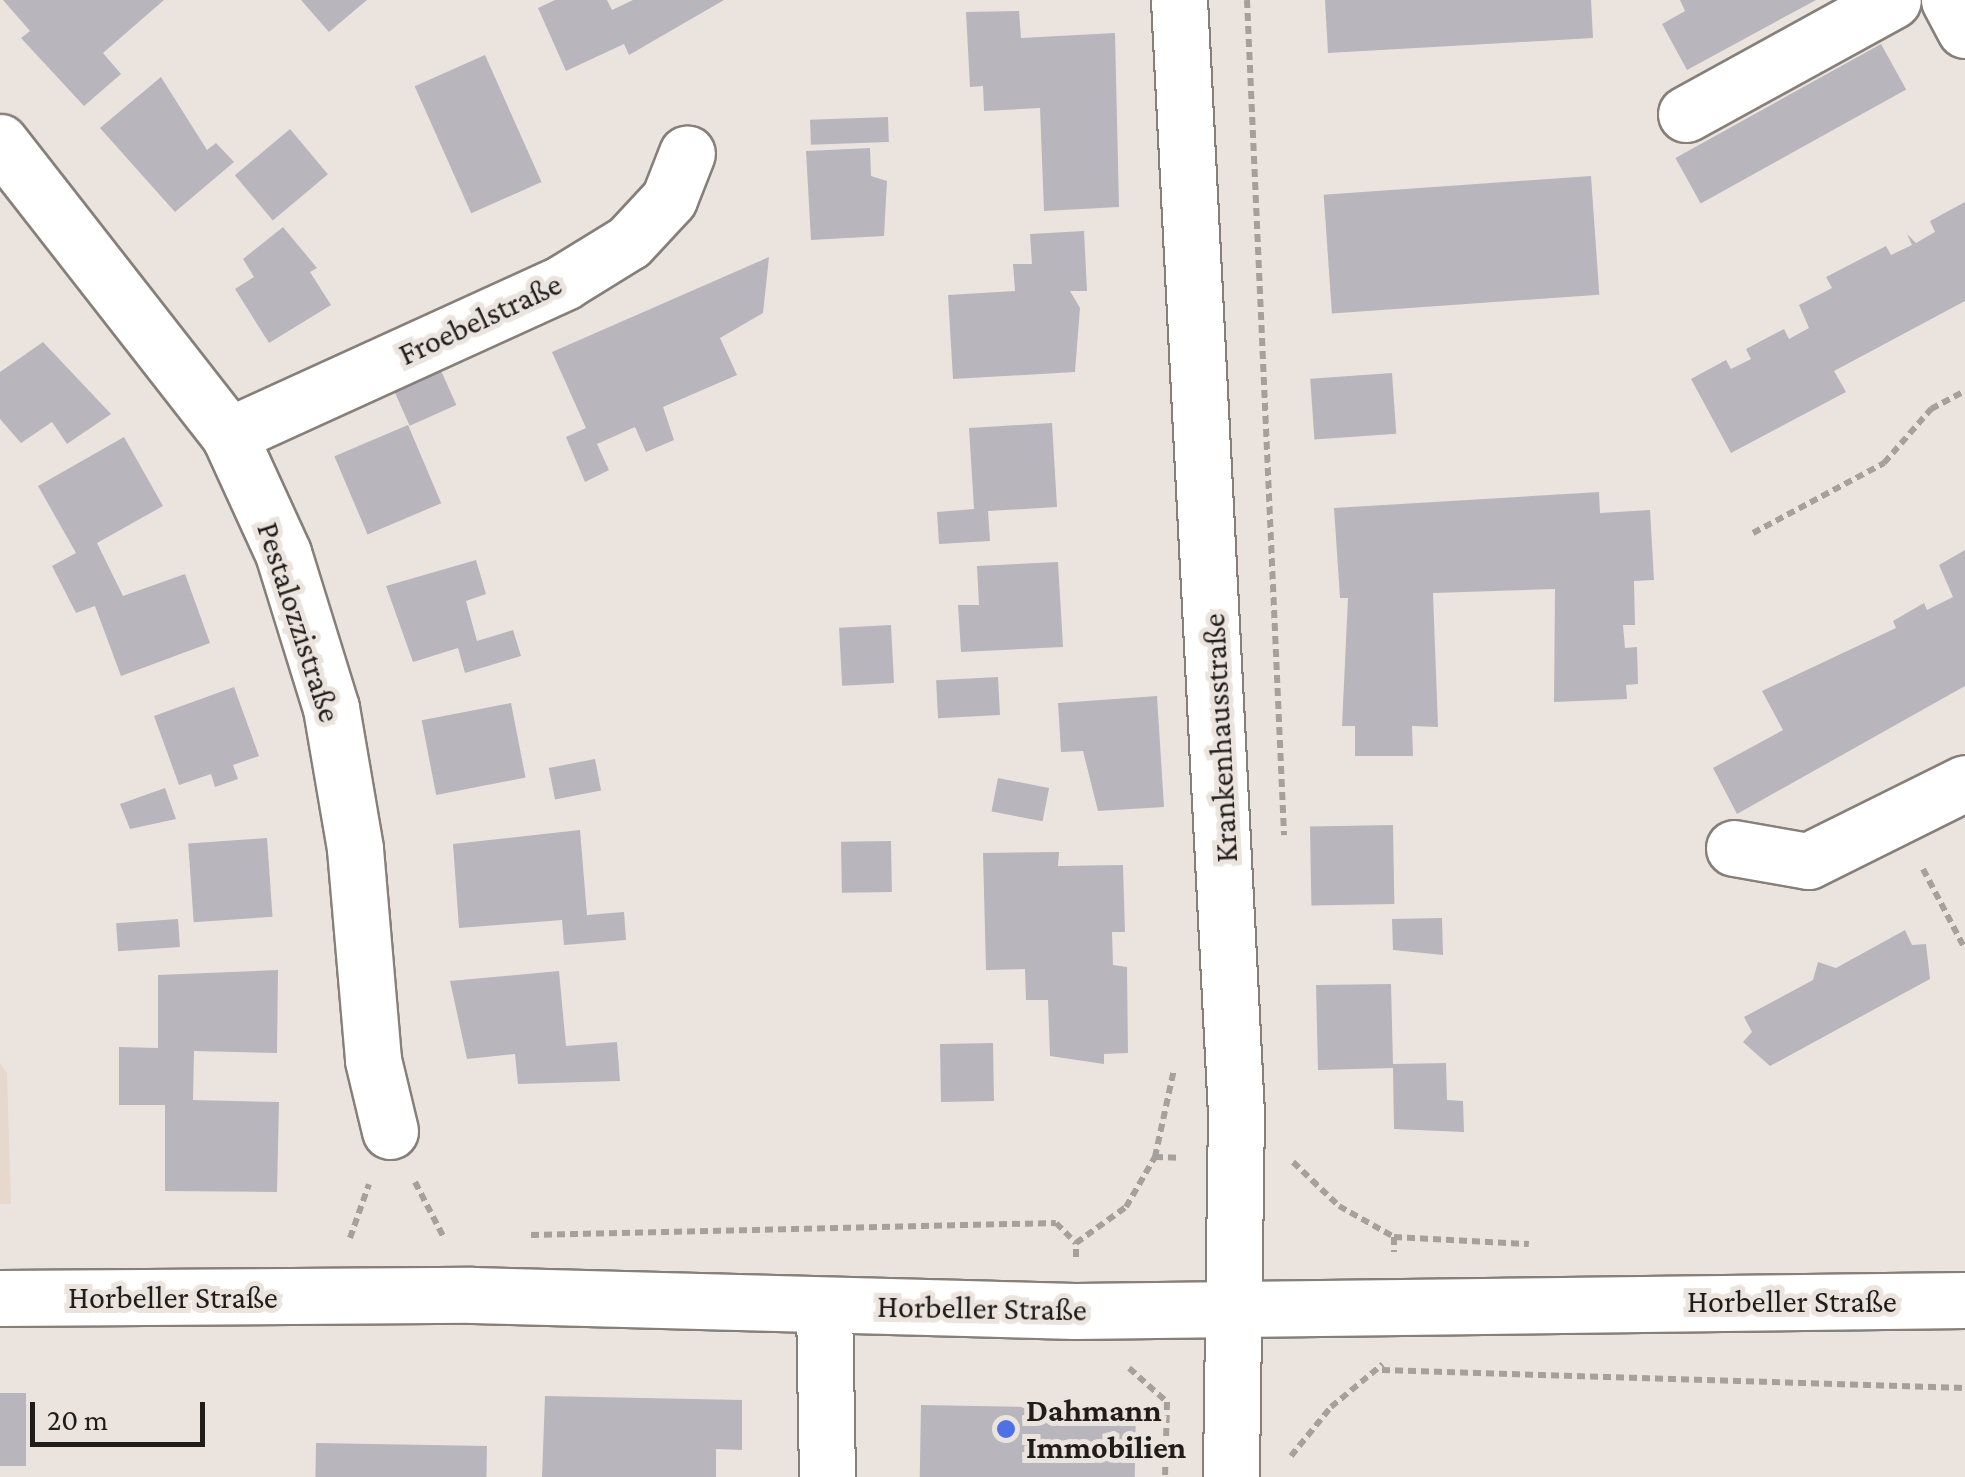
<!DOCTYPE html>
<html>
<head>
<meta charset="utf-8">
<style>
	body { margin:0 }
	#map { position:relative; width:1965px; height:1477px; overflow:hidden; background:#ebe4de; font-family:"Crimson Pro",serif }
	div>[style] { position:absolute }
	.built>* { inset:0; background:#e6d8cc }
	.building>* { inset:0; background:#b8b5bd; transform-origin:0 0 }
	.path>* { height:6px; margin-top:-3px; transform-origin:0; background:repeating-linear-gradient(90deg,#a6a09c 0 8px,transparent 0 13px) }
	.roads { filter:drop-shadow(2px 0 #867f7a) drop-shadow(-2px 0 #867f7a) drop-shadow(0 2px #867f7a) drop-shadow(0 -2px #867f7a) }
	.minor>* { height:55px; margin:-27.5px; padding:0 27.5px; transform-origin:27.5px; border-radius:27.5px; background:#fff }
	.dots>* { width:28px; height:28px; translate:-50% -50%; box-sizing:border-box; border:5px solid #ebe4de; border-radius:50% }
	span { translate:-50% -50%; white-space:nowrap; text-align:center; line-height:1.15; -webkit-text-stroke:10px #ebe4de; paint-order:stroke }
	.street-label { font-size:32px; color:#1f1c1a }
	.poi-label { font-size:32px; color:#1f1c1a; font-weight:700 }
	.left { translate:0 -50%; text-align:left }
	.scale { position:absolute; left:30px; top:1402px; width:175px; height:45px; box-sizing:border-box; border:5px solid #1f1c1a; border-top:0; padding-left:12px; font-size:30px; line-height:35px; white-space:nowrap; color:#1f1c1a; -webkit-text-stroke:8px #ebe4de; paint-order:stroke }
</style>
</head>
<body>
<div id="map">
	<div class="built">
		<i style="clip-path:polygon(0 1063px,7px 1073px,11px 1204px,0 1204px)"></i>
	</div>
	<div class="building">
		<i style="clip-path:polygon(3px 0,164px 0,103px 53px,121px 74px,84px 106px,21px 38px,30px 31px)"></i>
		<i style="clip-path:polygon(301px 0,367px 0,329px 32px)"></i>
		<i style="clip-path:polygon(555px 0,607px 0,612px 10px,633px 0,724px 0,629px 55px,624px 44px,566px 71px,538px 8px)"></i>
		<i style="clip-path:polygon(1325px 0,1591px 0,1593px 38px,1328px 53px)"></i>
		<i style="clip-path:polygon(1680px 0,1816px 0,1687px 70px,1662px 24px,1685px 11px)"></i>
		<i style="clip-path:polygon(1019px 11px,1021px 38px,1115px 33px,1119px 207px,1044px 211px,1040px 108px,984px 111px,983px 86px,970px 87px,966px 12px)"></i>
		<i style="left:1881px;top:44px;width:52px;height:235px;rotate:61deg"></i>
		<i style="left:485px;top:55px;width:139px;height:77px;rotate:66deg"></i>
		<i style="clip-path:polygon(161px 77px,207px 150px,216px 143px,234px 162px,175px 212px,100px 128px)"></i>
		<i style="left:888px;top:117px;width:25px;height:78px;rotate:88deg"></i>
		<i style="left:290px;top:129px;width:59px;height:72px;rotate:50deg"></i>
		<i style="clip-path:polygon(870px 148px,871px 176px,887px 181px,884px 236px,811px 240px,806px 151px)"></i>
		<i style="left:1591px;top:176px;width:119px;height:268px;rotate:86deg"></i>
		<i style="clip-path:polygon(1965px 202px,1965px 301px,1834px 371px,1846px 392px,1731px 453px,1691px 379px,1726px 360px,1731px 369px,1751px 359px,1746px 349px,1784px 329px,1789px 339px,1809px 328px,1799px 305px,1832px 288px,1826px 277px,1886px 246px,1891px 255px,1912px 245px,1907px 234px,1916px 243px,1935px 232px,1930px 221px)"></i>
		<i style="clip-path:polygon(283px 227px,317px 268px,310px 272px,331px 305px,269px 343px,235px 289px,254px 277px,243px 259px)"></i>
		<i style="clip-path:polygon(1084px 231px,1087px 291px,1070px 291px,1080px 308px,1075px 372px,953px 379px,948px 295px,1015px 291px,1013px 264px,1032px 264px,1030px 234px)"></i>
		<i style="clip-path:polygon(769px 257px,763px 313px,720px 338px,737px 375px,663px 407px,674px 440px,646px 452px,635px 427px,597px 444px,609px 470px,585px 482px,566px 437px,586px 428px,552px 352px)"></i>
		<i style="clip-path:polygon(43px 342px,111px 414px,67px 444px,52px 422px,21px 443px,0 419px,0 372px)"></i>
		<i style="left:438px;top:364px;width:45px;height:51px;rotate:66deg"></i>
		<i style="left:1392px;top:373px;width:61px;height:82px;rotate:86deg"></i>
		<i style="clip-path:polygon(1052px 423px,1057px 507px,988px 511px,990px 541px,939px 544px,937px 512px,974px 509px,969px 428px)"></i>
		<i style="left:408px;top:425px;width:85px;height:80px;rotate:67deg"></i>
		<i style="clip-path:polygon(124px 437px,163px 506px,97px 543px,123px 596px,185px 574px,210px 643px,121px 676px,95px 606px,76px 613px,52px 566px,76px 553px,38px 486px)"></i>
		<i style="clip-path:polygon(1599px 492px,1600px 513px,1650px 510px,1654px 580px,1634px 581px,1635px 625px,1623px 625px,1625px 648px,1637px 647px,1638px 684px,1626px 685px,1627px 699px,1554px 702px,1555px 589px,1433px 593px,1438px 727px,1412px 726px,1413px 756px,1355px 756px,1355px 726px,1342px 726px,1348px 598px,1340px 598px,1334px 508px)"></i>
		<i style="clip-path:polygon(1965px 550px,1965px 686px,1737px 814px,1713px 768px,1783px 730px,1762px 691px,1896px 628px,1893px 621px,1924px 603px,1927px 610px,1953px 597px,1939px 565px)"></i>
		<i style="clip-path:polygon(476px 560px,486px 594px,466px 601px,477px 641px,513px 630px,521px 656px,465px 673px,458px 648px,413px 662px,386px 586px)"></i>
		<i style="clip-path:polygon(1058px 562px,1063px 647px,961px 652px,958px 605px,979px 605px,977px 566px)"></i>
		<i style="left:891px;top:625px;width:58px;height:52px;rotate:87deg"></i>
		<i style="left:998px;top:677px;width:38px;height:62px;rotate:87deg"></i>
		<i style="clip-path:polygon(234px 687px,259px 756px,233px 765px,238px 779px,215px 787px,211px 774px,179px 785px,154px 716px)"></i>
		<i style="clip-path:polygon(1157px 696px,1164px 807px,1098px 811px,1083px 751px,1061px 752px,1058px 703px)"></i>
		<i style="left:511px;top:703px;width:76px;height:91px;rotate:79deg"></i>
		<i style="left:595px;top:759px;width:32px;height:47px;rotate:79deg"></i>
		<i style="left:998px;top:778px;width:52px;height:34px;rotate:11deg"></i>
		<i style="clip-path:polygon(165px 788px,176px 819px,130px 829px,120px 804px)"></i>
		<i style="left:1393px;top:825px;width:79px;height:83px;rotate:89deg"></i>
		<i style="clip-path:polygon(580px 830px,587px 915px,624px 912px,626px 940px,564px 945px,562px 920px,459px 928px,453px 844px)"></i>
		<i style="left:267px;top:838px;width:79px;height:79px;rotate:86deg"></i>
		<i style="left:891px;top:841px;width:51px;height:50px;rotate:89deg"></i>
		<i style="clip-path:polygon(1059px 852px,1058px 866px,1123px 865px,1125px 932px,1112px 932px,1113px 965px,1127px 967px,1128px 1053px,1104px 1054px,1104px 1064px,1050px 1056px,1048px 1000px,1026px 1000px,1025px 969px,986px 970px,983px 853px)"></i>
		<i style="clip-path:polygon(1442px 918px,1443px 955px,1393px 950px,1392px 919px)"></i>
		<i style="left:178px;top:919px;width:28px;height:62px;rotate:86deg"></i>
		<i style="clip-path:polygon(1905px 930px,1912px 945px,1926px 944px,1930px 979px,1770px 1066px,1743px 1042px,1752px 1032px,1744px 1017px,1813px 980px,1818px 962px,1836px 968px)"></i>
		<i style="clip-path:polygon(278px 970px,277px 1053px,194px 1051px,193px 1100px,279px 1102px,277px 1192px,165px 1191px,165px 1105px,119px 1105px,119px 1047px,158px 1048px,158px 975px)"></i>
		<i style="clip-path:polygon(559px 971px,566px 1046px,617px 1042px,620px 1081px,518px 1084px,515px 1054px,467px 1059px,450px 981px)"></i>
		<i style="clip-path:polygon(1391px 984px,1393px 1064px,1446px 1063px,1447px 1100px,1463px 1101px,1464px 1132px,1394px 1129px,1393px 1068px,1318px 1070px,1316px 985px)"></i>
		<i style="left:993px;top:1043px;width:58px;height:53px;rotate:89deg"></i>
		<i style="left:0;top:1393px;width:26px;height:73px"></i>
		<i style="clip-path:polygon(545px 1396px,742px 1400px,742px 1450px,716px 1449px,716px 1477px,542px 1477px)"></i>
		<i style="left:921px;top:1405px;width:215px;height:72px;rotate:1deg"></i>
		<i style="left:316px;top:1443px;width:171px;height:34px;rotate:1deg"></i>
	</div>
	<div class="path">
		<i style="left:1247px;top:0;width:836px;rotate:87.46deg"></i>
		<i style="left:1753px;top:533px;width:149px;rotate:-28.1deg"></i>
		<i style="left:1884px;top:463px;width:72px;rotate:-49deg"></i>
		<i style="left:1931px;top:409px;width:38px;rotate:-28deg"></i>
		<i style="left:1923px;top:869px;width:90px;rotate:62.3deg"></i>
		<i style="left:1155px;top:1157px;width:25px;rotate:2deg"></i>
		<i style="left:1293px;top:1162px;width:64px;rotate:43.7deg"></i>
		<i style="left:1339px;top:1206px;width:63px;rotate:29.4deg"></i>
		<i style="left:1394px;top:1237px;width:15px;rotate:90deg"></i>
		<i style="left:415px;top:1182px;width:61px;rotate:62.6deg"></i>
		<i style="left:531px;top:1235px;width:525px;rotate:-1.31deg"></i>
		<i style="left:1056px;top:1223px;width:28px;rotate:45deg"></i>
		<i style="left:1394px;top:1237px;width:135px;rotate:3deg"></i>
		<i style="left:350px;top:1238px;width:57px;rotate:-70.6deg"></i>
		<i style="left:1076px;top:1257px;width:14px;rotate:-90deg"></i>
		<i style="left:1076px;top:1243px;width:62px;rotate:-35.8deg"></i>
		<i style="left:1126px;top:1207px;width:58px;rotate:-59.9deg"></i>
		<i style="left:1155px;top:1157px;width:90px;rotate:-77.8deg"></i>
		<i style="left:1129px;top:1368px;width:51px;rotate:41.8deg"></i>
		<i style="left:1167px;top:1402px;width:75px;rotate:91.5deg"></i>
		<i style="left:1382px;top:1370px;width:583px;rotate:1.77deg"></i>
		<i style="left:1291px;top:1456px;width:63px;rotate:-50.8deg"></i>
		<i style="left:1331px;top:1407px;width:67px;rotate:-39.6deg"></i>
	</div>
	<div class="roads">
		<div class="minor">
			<i style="left:1179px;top:0;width:1113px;rotate:87.07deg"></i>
			<i style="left:1236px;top:1112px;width:365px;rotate:90.8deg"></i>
			<i style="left:1949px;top:0;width:34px;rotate:62deg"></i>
			<i style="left:1686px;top:114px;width:236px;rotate:-28.8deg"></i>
			<i style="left:0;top:142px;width:372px;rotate:52deg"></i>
			<i style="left:229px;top:435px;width:130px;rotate:65.4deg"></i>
			<i style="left:283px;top:553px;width:162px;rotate:72.8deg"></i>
			<i style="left:331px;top:708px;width:143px;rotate:80.3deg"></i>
			<i style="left:355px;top:849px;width:212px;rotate:85.1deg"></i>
			<i style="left:373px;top:1060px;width:73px;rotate:76.5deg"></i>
			<i style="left:229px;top:435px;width:368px;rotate:-24.5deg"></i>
			<i style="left:564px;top:282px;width:76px;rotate:-31.6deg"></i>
			<i style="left:629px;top:242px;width:59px;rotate:-47.1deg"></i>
			<i style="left:669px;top:199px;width:49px;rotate:-68.6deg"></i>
			<i style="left:1734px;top:848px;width:75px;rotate:10deg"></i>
			<i style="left:1808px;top:861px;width:175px;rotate:-26.4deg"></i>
			<i style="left:0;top:1298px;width:472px;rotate:-0.4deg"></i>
			<i style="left:472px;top:1295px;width:603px;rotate:1.52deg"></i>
			<i style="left:1075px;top:1311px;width:890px;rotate:-0.71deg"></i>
			<i style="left:824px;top:1305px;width:172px;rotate:89deg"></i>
		</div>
	</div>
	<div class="dots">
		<i style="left:1006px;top:1429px;background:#4e72e5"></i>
	</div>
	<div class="street-label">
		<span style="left:480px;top:319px;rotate:-25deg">Froebelstraße</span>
		<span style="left:299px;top:622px;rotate:72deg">Pestalozzistraße</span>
		<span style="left:1220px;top:738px;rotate:-93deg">Krankenhausstraße</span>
		<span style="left:173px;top:1297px">Horbeller Straße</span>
		<span style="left:1792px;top:1301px">Horbeller Straße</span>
		<span style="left:982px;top:1308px;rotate:1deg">Horbeller Straße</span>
	</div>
	<div class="poi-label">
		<span class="left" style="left:1026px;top:1429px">Dahmann<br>Immobilien</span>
	</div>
	<div class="scale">20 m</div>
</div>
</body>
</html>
